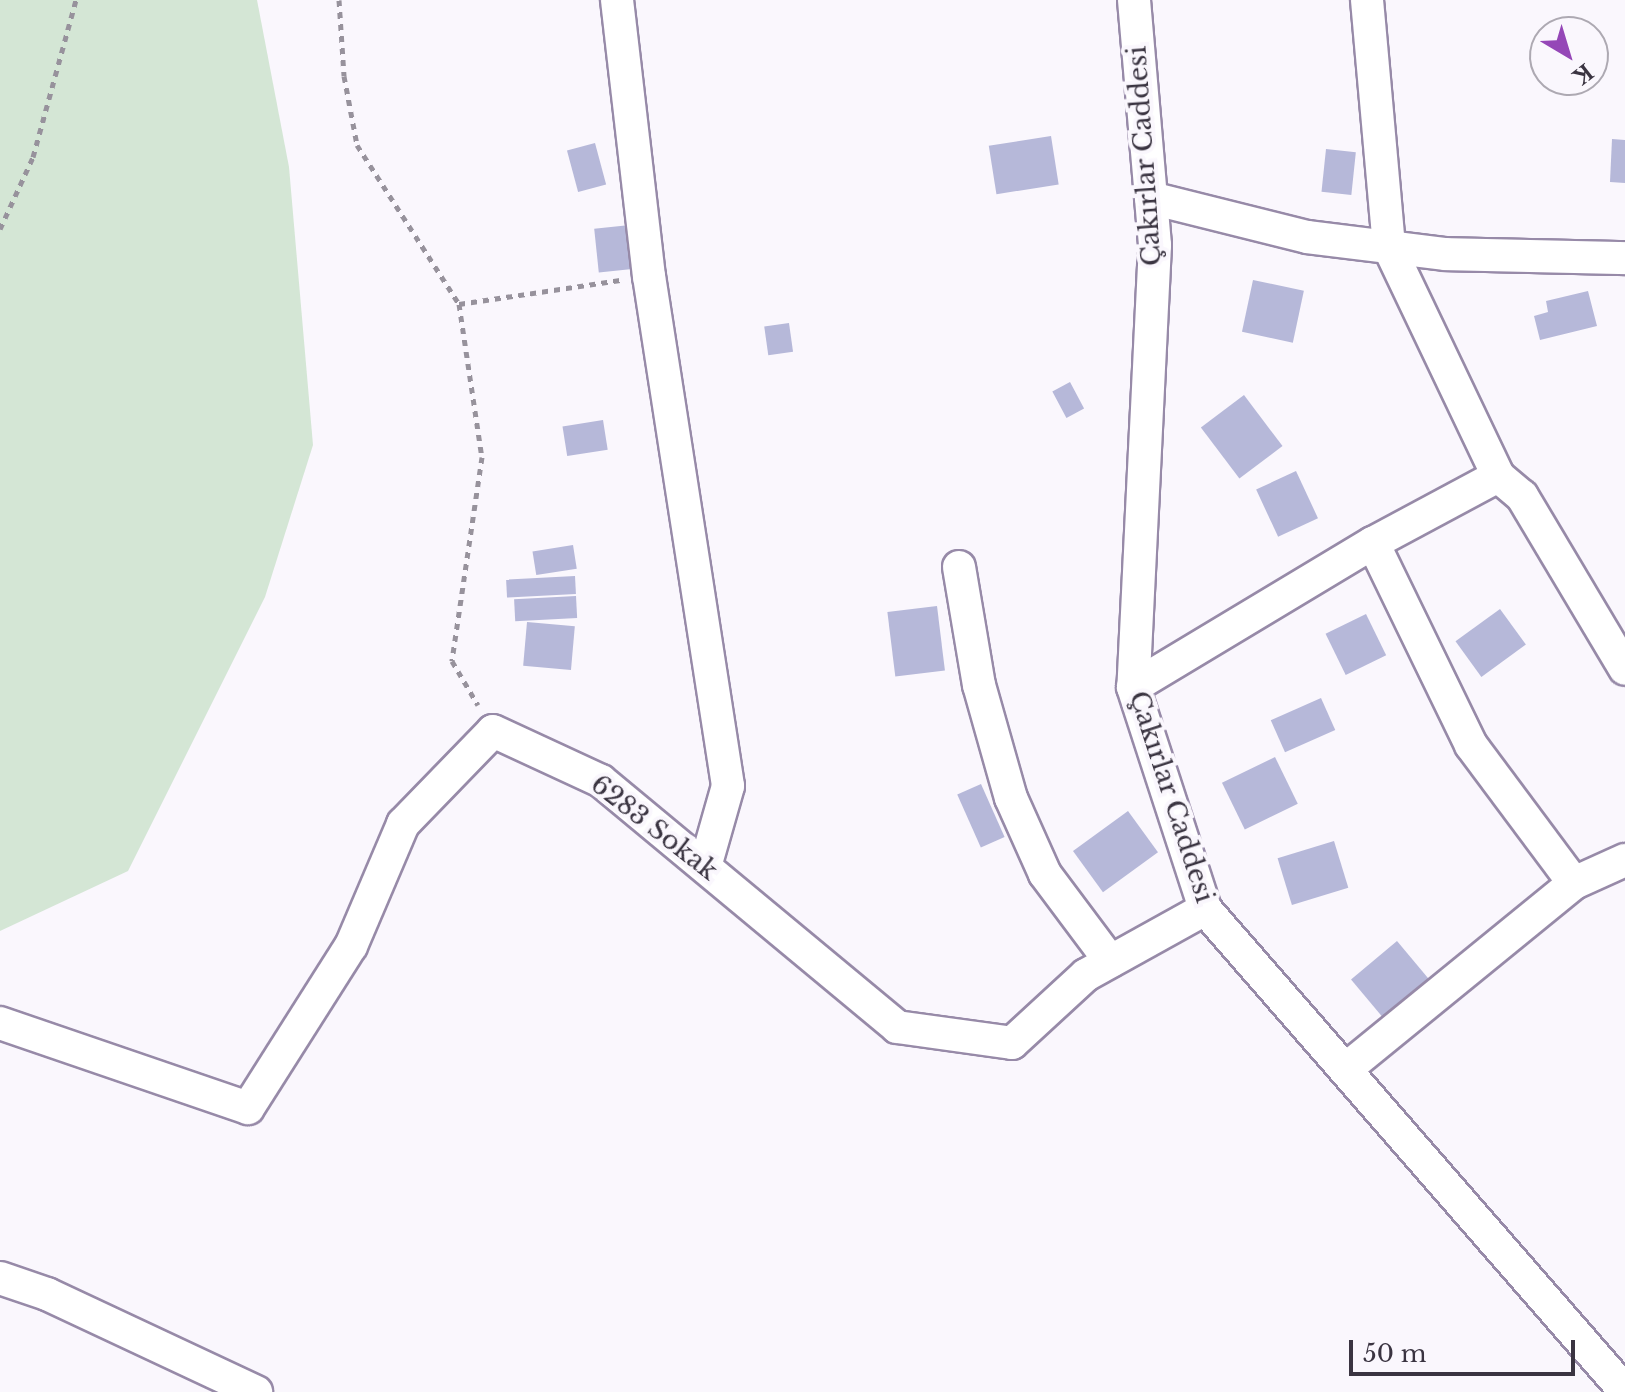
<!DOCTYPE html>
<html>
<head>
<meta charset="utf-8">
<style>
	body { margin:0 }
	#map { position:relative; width:1625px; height:1392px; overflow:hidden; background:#faf7fd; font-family:"Libre Baskerville",serif }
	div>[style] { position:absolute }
	.green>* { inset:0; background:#d4e6d5 }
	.building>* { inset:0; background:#b6b8d9; transform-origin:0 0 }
	.path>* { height:5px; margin-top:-2.5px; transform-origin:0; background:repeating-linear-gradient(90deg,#97929c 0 6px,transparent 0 12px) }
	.roads { filter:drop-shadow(2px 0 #978aa8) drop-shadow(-2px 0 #978aa8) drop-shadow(0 2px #978aa8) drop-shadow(0 -2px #978aa8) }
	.minor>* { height:32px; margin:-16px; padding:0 16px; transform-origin:16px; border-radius:16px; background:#fff }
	span { translate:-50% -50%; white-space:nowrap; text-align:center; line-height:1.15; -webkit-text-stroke:8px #faf7fd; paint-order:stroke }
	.street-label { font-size:26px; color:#3a3441 }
	.north { position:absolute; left:1529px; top:16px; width:80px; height:80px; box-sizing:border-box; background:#faf7fd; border:2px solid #ada9b2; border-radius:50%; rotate:142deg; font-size:22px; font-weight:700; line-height:32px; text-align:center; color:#3a3441 }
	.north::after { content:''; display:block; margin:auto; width:28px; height:36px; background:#9547b7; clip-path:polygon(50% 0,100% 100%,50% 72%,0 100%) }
	.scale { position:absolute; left:1349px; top:1340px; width:226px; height:36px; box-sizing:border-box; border:4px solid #3a3441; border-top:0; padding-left:10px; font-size:24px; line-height:28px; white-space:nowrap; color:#3a3441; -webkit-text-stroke:6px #faf7fd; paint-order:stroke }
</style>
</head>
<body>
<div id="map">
	<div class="green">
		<i style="clip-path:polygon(0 0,257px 0,289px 167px,313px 445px,265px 597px,128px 871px,0 931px)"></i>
	</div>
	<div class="building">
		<i style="left:1051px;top:136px;width:49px;height:63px;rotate:81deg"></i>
		<i style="clip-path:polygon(1612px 139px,1625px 140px,1625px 183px,1610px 182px)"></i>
		<i style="left:595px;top:143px;width:43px;height:29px;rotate:75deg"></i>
		<i style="left:1326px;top:149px;width:30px;height:43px;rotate:6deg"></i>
		<i style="left:630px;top:225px;width:44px;height:36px;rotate:84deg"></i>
		<i style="left:1253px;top:280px;width:52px;height:53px;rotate:12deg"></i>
		<i style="clip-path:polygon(1588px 291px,1597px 326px,1540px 340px,1534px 316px,1548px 312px,1546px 301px)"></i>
		<i style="left:789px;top:323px;width:29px;height:25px;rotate:82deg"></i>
		<i style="left:1070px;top:382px;width:30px;height:20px;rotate:62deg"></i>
		<i style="left:1244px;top:395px;width:64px;height:54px;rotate:53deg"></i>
		<i style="left:603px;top:420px;width:30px;height:41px;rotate:81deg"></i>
		<i style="left:1296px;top:471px;width:52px;height:44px;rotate:65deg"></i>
		<i style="left:573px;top:545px;width:24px;height:41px;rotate:81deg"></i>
		<i style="left:575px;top:576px;width:18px;height:69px;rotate:87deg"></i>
		<i style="left:576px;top:596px;width:22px;height:62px;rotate:87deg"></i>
		<i style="left:937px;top:606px;width:65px;height:50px;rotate:83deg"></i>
		<i style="left:1500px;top:609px;width:44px;height:55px;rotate:54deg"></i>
		<i style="left:1366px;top:614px;width:46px;height:45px;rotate:64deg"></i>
		<i style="left:527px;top:622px;width:48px;height:44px;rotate:5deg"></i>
		<i style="left:1321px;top:698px;width:35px;height:55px;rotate:66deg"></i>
		<i style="left:1275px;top:757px;width:52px;height:59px;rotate:64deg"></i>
		<i style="left:981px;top:784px;width:58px;height:26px;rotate:66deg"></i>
		<i style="left:1128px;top:811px;width:51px;height:68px;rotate:54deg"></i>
		<i style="left:1334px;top:841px;width:49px;height:59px;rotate:73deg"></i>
		<i style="left:1397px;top:941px;width:55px;height:60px;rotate:50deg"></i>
	</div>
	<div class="path">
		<i style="left:339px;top:0;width:76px;rotate:86.2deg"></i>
		<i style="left:344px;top:76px;width:70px;rotate:79.3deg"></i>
		<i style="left:357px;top:145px;width:189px;rotate:57.3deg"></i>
		<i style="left:459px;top:304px;width:155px;rotate:81.5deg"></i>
		<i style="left:482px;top:457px;width:206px;rotate:98.4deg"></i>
		<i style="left:452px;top:661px;width:51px;rotate:59.4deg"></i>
		<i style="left:0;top:229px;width:79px;rotate:-65.4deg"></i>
		<i style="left:33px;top:157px;width:163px;rotate:-74.7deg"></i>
		<i style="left:459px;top:304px;width:163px;rotate:-8.5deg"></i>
	</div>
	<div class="roads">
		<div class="minor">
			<i style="left:617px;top:0;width:278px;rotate:83.4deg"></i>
			<i style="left:649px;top:276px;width:516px;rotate:81.19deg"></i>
			<i style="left:728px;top:786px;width:84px;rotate:105.9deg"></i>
			<i style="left:1134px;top:0;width:246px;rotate:85.1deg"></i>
			<i style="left:1155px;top:245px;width:443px;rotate:92.8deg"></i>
			<i style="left:1133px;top:687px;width:233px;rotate:72deg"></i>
			<i style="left:1205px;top:909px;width:639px;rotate:48.93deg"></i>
			<i style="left:1367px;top:0;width:248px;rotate:84.9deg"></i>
			<i style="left:1389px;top:247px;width:254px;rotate:64.5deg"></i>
			<i style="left:1498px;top:476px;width:31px;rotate:40deg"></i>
			<i style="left:1522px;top:496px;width:201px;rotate:59.2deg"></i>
			<i style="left:1151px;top:198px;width:161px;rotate:14deg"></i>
			<i style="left:1307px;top:237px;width:140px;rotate:7deg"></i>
			<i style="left:1446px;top:254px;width:179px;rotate:1.3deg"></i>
			<i style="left:1373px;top:543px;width:225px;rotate:64.1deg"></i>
			<i style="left:1471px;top:745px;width:172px;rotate:53.3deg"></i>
			<i style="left:959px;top:567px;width:120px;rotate:80.4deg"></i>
			<i style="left:979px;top:685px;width:117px;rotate:74.2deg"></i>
			<i style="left:1011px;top:798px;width:83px;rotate:65.9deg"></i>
			<i style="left:1045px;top:874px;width:109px;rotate:53.2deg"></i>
			<i style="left:1133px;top:687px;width:280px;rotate:-31deg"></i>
			<i style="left:1373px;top:543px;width:142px;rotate:-28.2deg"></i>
			<i style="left:0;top:1023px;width:262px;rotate:18.9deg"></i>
			<i style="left:248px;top:1108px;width:192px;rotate:-57.6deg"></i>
			<i style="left:351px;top:946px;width:133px;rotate:-66.9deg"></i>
			<i style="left:403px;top:824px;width:129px;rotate:-45.9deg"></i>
			<i style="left:493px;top:731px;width:119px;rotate:24.8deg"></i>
			<i style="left:601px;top:781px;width:385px;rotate:39.7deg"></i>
			<i style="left:897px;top:1027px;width:116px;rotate:7.9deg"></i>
			<i style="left:1012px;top:1043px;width:100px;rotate:-42.6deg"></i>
			<i style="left:1086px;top:975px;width:136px;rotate:-29deg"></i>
			<i style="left:1346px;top:1069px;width:294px;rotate:-39.2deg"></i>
			<i style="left:1574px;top:883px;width:56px;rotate:-24.3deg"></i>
			<i style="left:0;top:1278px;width:50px;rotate:18.8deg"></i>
			<i style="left:47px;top:1294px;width:231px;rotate:25.1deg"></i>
		</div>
	</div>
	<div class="street-label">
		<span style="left:1145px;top:156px;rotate:-94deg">Çakırlar Caddesi</span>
		<span style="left:1171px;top:797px;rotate:72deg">Çakırlar Caddesi</span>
		<span style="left:654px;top:828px;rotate:38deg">6283 Sokak</span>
	</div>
	<div class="north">K</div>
	<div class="scale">50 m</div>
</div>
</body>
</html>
